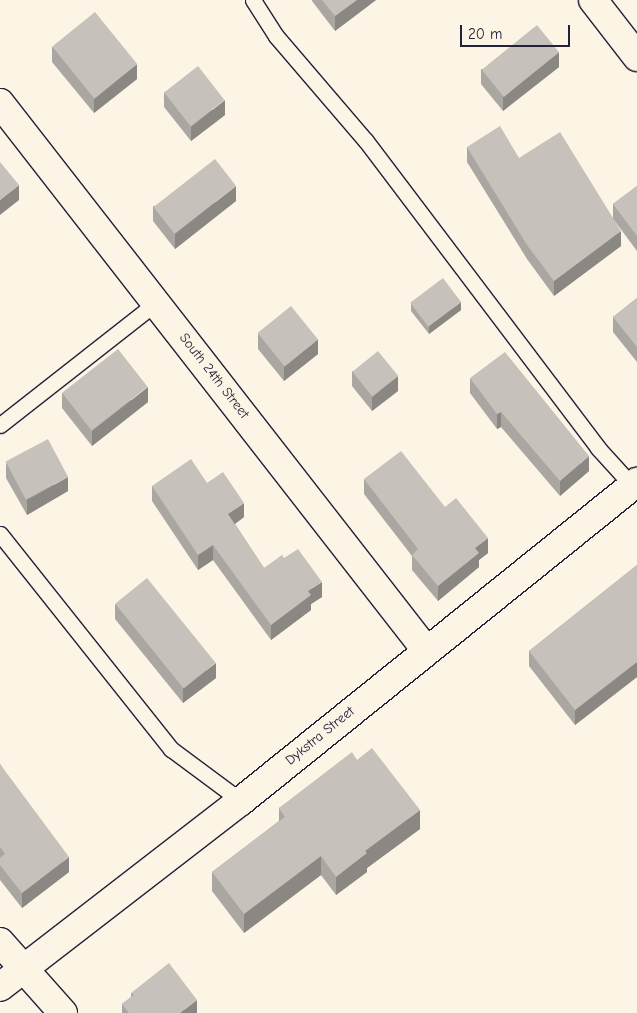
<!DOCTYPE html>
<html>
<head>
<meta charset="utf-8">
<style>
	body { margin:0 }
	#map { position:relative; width:637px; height:1013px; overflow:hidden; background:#fcf5e5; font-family:"Comic Neue",sans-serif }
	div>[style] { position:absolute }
	.roads { filter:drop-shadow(1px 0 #22223b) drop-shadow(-1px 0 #22223b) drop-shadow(0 1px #22223b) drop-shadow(0 -1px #22223b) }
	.service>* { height:15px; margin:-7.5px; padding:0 7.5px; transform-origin:7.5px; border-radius:7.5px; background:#fcf5e5 }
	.minor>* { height:28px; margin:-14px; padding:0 14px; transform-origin:14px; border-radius:14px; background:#fcf5e5 }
	.wall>* { inset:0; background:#aaa6a1 }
	.shaded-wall>* { inset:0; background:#8b8783 }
	.building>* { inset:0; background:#c6c1bb; transform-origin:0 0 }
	span { translate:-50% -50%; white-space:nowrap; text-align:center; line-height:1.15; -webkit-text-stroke:4px #fcf5e5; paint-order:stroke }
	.street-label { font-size:14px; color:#22223b }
	.scale { position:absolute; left:460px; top:25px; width:110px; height:22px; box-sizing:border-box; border:2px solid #22223b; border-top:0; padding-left:6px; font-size:15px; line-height:18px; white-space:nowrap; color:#22223b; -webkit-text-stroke:4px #fcf5e5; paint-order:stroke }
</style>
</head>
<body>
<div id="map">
	<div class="roads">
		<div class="service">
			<i style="left:253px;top:0;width:43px;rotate:57.4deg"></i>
			<i style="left:276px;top:36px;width:138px;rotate:49.4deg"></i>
			<i style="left:366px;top:141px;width:385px;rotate:52.9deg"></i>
			<i style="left:598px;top:448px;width:58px;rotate:47.8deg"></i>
			<i style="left:0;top:425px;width:199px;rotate:-38.1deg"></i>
			<i style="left:0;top:534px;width:275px;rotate:51.5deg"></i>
			<i style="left:171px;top:749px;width:87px;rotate:36.6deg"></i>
		</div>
		<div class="minor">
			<i style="left:593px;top:0;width:72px;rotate:52.3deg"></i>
			<i style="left:0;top:103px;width:693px;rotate:52.09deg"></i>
			<i style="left:0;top:942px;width:95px;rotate:48.4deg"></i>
			<i style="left:0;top:987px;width:304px;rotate:-37.7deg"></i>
			<i style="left:241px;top:801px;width:509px;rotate:-38.85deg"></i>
		</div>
	</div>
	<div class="wall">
		<i style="clip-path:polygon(312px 0,376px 0,335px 31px,312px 1px)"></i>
		<i style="clip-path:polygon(52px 47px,137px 79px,94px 113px,52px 62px)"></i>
		<i style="clip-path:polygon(559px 67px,503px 111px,481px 84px,481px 69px)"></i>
		<i style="clip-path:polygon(164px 92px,225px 115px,191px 141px,164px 107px)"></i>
		<i style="clip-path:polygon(467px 147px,519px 158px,613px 218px,613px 204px,637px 186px,637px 251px,614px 220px,621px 246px,554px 296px,527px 259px,467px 162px)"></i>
		<i style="clip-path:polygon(236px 201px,175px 249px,153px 221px,153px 206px)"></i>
		<i style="clip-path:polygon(637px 298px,637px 362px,613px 332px,613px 317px)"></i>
		<i style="clip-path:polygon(411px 303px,461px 310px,429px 334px,411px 311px)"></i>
		<i style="clip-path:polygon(258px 334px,318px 354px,284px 381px,258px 349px)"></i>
		<i style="clip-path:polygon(352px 371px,398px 391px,372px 411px,352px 386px)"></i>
		<i style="clip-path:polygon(470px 378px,589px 471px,560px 496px,501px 427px,497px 429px,470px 393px)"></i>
		<i style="clip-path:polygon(62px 393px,148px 402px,92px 446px,62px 408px)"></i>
		<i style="clip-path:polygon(6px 463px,68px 491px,27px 515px,6px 478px)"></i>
		<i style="clip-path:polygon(364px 479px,445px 507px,488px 553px,479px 560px,479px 567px,438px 601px,412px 570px,412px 556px,364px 494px)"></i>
		<i style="clip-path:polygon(207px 483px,244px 517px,235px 524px,264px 568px,284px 558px,322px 597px,311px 604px,311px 610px,271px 640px,213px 560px,198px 570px,152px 501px,152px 486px)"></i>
		<i style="clip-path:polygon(637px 565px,637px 677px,575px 725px,529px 666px,529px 651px)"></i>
		<i style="clip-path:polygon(115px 604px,216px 678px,183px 703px,115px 619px)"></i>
		<i style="clip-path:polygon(357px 760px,420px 829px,367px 868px,367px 872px,336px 895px,321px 875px,244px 933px,212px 891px,212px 872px,279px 821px,279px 808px)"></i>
		<i style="clip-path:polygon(0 764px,69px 872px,22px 908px,0 880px)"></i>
		<i style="clip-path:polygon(131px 993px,197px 1013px,122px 1013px,122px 1004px,131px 997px)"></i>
	</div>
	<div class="shaded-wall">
		<i style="clip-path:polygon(357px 0,376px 0,335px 31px,335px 16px)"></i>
		<i style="clip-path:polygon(559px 52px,559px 67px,503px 111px,503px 96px)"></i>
		<i style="clip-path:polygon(137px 64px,137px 79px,94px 113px,94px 98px)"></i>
		<i style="clip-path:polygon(225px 100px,225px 115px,191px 141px,191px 127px)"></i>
		<i style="clip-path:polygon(19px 185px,19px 200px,0 215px,0 200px)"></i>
		<i style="clip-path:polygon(236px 186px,236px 201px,175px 249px,175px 234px)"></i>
		<i style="clip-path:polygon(621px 231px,621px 246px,554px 296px,554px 281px)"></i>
		<i style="clip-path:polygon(461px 302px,461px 310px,429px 334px,429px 326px)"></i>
		<i style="clip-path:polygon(318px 339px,318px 354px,284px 381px,284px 367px)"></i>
		<i style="clip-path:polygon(398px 376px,398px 391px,372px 411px,372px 396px)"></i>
		<i style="clip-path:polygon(148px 387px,148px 402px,92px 446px,92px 431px)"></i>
		<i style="clip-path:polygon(501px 412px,501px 427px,497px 429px,497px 414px)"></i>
		<i style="clip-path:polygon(589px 456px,589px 471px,560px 496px,560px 481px)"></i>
		<i style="clip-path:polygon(68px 477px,68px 491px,27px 515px,27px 500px)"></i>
		<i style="clip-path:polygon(244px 503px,244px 517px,228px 529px,228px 514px)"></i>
		<i style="clip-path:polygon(488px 538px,488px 553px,479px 560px,479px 567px,438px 601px,438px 586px,475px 548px)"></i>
		<i style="clip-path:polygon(213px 545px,213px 560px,198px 570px,198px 555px)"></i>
		<i style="clip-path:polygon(322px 582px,322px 597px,311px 604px,311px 610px,271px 640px,271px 625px,308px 591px)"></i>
		<i style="clip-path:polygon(637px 662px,637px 677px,575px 725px,575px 710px)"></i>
		<i style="clip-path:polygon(216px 663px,216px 678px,183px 703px,183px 688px)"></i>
		<i style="clip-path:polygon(420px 810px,420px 829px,367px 868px,367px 872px,336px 895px,336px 877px,365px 851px)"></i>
		<i style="clip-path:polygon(321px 856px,321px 875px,244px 933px,244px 914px)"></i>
		<i style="clip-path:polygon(69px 857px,69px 872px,22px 908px,22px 893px)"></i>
		<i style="clip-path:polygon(197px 1000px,197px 1013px,180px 1013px)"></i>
	</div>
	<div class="building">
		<i style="clip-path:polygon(322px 0,357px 0,335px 16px)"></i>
		<i style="left:95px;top:12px;width:67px;height:55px;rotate:51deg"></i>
		<i style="left:537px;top:25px;width:35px;height:71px;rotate:51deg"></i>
		<i style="left:198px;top:66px;width:43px;height:43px;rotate:52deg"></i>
		<i style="clip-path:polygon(500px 126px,519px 158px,560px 132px,621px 231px,554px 281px,527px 245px,467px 147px)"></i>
		<i style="left:215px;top:159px;width:34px;height:78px;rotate:52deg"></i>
		<i style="clip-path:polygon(0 162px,19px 185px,0 200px)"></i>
		<i style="clip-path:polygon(637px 186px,637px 236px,613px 204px)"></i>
		<i style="left:443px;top:278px;width:30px;height:41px;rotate:53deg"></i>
		<i style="clip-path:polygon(637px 298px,637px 347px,613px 317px)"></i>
		<i style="left:291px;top:306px;width:43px;height:43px;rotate:51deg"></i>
		<i style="left:118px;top:349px;width:48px;height:71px;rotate:52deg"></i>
		<i style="left:378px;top:351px;width:32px;height:33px;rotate:51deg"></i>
		<i style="clip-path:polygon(505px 352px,589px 456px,560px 481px,501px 412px,497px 414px,470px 378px)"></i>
		<i style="left:48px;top:439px;width:43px;height:48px;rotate:62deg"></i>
		<i style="clip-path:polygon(401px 451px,445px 507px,456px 498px,488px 538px,475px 548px,479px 553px,438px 586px,412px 555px,418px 549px,364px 479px)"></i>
		<i style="clip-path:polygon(191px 459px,207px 483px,223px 472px,244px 503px,228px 514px,264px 568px,282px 555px,284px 558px,298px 549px,322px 582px,308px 591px,311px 595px,271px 625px,213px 545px,198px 555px,152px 486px)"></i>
		<i style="clip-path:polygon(637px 565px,637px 662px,575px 710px,529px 651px)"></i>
		<i style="left:147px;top:578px;width:109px;height:41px;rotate:51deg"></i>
		<i style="clip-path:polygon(372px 748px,420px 810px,365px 851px,367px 853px,336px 877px,321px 856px,244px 914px,212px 872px,285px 817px,279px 808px,352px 752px,357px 760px)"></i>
		<i style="clip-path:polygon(0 764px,69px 857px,22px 893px,0 865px,0 858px,5px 854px,0 847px)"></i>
		<i style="clip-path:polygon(169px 963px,197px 1000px,180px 1013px,129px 1013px,122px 1004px,134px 995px,131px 993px)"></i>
	</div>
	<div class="street-label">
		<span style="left:214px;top:376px;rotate:52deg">South 24th Street</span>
		<span style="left:320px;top:736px;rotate:-39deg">Dykstra Street</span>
	</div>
	<div class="scale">20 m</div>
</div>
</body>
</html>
